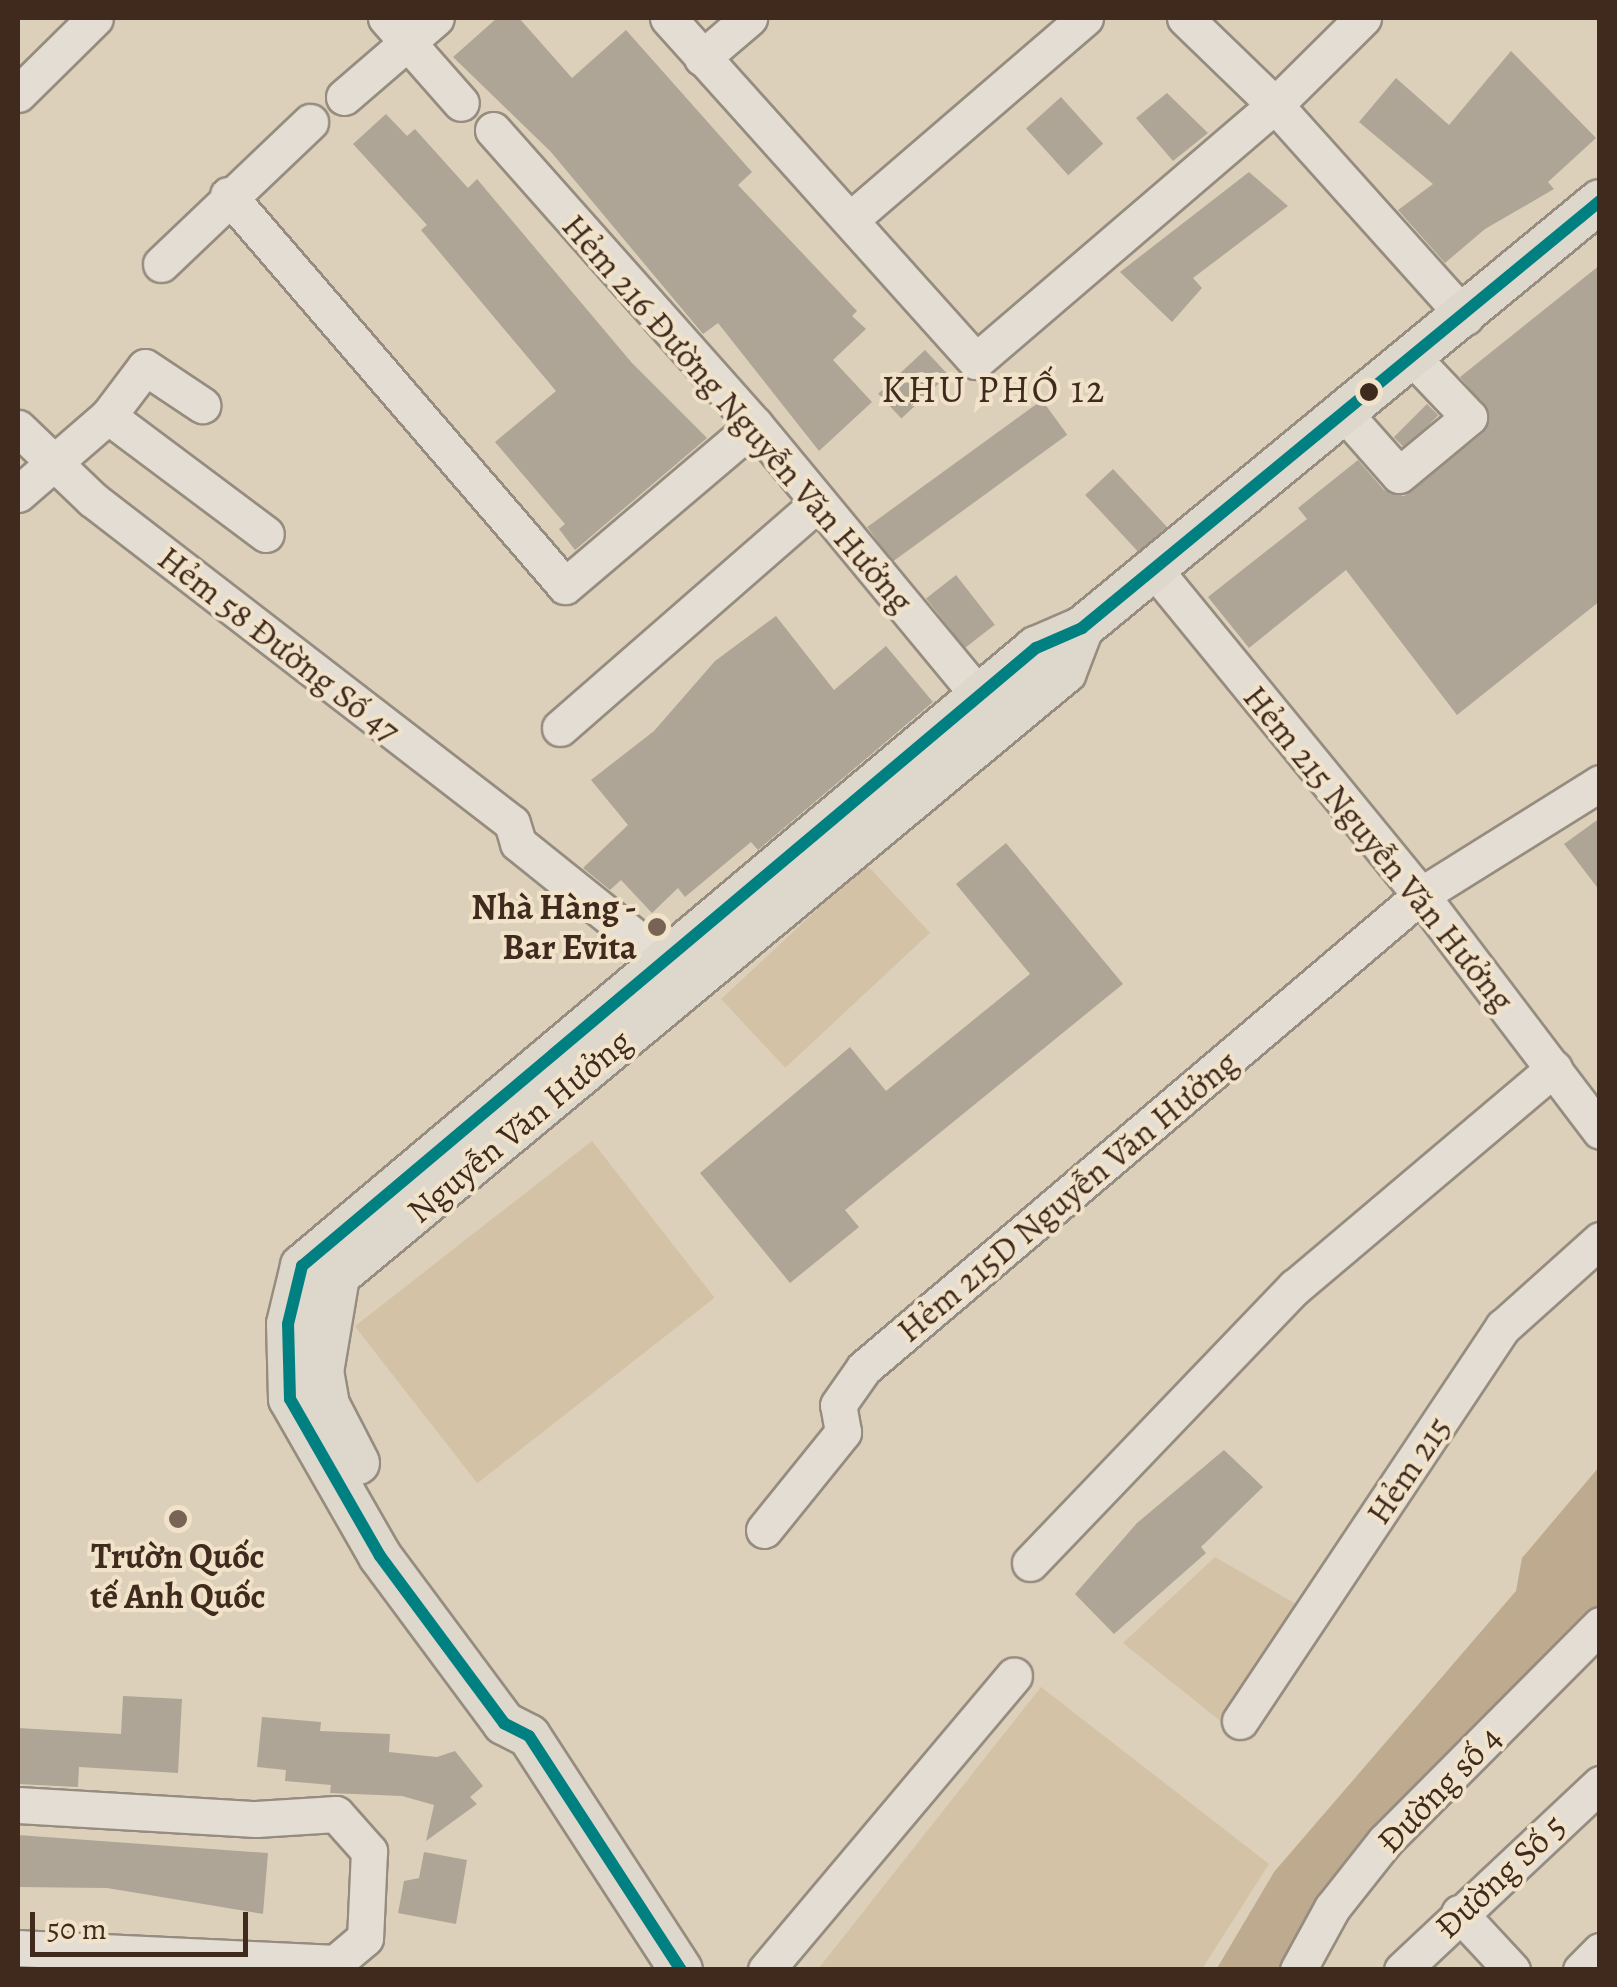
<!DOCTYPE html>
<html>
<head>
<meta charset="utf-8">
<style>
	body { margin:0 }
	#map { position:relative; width:1617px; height:1987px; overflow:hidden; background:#dcd0ba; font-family:Alegreya,serif }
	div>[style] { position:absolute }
	.green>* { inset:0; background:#d3c2a6; transform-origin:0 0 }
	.water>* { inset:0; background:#bdaa8f }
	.building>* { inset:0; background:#aea596; transform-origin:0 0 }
	.roads { filter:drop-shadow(2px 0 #968c7f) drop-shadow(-2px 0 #968c7f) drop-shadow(0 2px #968c7f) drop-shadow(0 -2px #968c7f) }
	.minor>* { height:35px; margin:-17.5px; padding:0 17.5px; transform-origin:17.5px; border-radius:17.5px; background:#e3ddd3 }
	.major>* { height:42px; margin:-21px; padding:0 21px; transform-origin:21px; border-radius:21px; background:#ded7cb }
	.bus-1>* { height:12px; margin:-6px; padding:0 6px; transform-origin:6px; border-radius:6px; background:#008080 }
	.dots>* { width:28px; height:28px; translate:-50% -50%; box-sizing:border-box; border:5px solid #f1e3ca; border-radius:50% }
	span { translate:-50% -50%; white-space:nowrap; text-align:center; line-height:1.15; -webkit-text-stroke:8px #f1e3ca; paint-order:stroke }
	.street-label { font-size:35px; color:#402a1e }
	.poi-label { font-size:35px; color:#402a1e; font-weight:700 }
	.right { translate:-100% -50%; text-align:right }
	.neighbourhood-label { font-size:38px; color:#402a1e; letter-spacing:2.5px }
	.frame { position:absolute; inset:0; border:20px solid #402a1e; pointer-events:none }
	.scale { position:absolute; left:30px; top:1912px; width:218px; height:45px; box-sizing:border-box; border:5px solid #402a1e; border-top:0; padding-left:12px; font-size:30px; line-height:35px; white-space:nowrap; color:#402a1e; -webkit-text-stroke:8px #f1e3ca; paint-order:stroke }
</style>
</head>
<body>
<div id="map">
	<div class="green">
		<i style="left:866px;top:864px;width:94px;height:198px;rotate:47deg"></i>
		<i style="left:592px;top:1141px;width:199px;height:301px;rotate:52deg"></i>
		<i style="clip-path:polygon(1215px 1557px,1303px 1608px,1228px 1727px,1123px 1643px)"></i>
		<i style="clip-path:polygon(1041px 1687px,1269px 1864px,1202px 1969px,818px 1969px)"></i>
	</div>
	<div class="water">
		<i style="clip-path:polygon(1599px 1467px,1599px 1605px,1376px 1832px,1289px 1969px,1216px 1970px,1274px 1872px,1516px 1591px,1522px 1558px)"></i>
	</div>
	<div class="building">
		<i style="clip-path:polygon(497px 18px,519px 18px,572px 78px,626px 30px,752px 172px,738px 185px,857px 311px,852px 316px,866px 329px,833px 360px,872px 402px,819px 451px,718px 323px,703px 334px,551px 152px,453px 57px)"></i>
		<i style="clip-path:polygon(1511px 51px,1596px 138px,1548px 182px,1554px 189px,1485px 229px,1445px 263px,1398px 210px,1433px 184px,1359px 122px,1396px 78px,1449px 125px)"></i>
		<i style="clip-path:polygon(1167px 93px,1208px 133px,1173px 161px,1136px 118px)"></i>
		<i style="left:1061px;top:97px;width:63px;height:47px;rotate:48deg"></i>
		<i style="clip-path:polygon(386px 114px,407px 136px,415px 129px,468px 188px,477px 179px,632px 363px,707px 438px,575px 550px,559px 529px,565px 524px,495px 442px,556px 391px,421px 230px,427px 225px,353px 144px)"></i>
		<i style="clip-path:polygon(1249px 172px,1288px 206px,1193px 278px,1202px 288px,1172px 322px,1120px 272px)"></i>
		<i style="clip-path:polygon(1600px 265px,1600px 601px,1457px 715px,1346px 570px,1249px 648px,1208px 597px,1307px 519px,1298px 508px,1358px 460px,1384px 490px,1404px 496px,1483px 433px,1489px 412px,1460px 377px)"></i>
		<i style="left:925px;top:350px;width:34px;height:64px;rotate:47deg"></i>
		<i style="left:1042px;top:400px;width:43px;height:216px;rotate:54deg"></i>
		<i style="left:1427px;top:404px;width:16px;height:47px;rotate:45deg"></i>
		<i style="left:1113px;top:469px;width:79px;height:38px;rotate:47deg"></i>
		<i style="left:956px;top:575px;width:63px;height:38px;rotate:52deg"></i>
		<i style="clip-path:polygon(776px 616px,834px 690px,886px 646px,933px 702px,758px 850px,751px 842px,685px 897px,678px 888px,652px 913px,621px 880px,610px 890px,583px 868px,628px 825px,591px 780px,654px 731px,715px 661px)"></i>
		<i style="clip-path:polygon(1600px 818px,1600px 891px,1564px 844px)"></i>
		<i style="clip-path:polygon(1006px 843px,1123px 984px,845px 1210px,859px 1227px,790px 1283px,700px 1173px,850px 1047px,886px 1091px,1030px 974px,956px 884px)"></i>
		<i style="clip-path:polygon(1224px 1450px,1263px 1487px,1201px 1547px,1206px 1553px,1114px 1634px,1075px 1594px,1137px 1523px)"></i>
		<i style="clip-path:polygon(123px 1696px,182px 1699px,178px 1773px,79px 1767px,78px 1787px,18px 1784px,18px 1728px,121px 1734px)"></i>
		<i style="clip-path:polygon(262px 1717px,321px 1722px,320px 1731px,390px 1734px,389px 1752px,437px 1757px,455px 1751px,483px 1786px,470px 1797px,477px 1804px,426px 1841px,434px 1805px,402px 1796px,330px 1793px,331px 1785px,285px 1781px,286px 1770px,257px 1767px)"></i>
		<i style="clip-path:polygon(18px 1835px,268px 1853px,263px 1914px,107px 1888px,18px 1887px)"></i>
		<i style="clip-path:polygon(424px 1852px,467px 1860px,456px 1924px,398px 1913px,404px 1881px,419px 1878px)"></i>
	</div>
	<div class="roads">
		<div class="minor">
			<i style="left:386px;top:18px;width:113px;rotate:48.6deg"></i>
			<i style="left:668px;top:18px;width:461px;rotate:48.1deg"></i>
			<i style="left:976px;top:361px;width:394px;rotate:-40.6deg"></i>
			<i style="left:1275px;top:105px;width:124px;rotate:-44.7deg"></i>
			<i style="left:1185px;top:18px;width:125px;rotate:44deg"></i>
			<i style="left:1275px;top:105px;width:285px;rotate:48.1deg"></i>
			<i style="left:702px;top:58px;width:62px;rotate:-40.4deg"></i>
			<i style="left:18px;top:94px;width:108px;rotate:-44.6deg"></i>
			<i style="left:344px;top:97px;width:121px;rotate:-40.7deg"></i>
			<i style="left:493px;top:130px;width:395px;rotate:48.4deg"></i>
			<i style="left:755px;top:425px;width:353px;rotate:50.4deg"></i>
			<i style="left:228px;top:195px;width:516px;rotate:49.24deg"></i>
			<i style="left:565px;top:586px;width:249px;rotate:-40.3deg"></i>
			<i style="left:850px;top:220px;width:310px;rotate:-40.7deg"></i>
			<i style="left:161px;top:264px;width:206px;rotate:-43.6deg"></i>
			<i style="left:1345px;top:414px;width:81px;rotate:48.5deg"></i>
			<i style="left:1399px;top:475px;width:91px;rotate:-39.6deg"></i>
			<i style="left:1469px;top:417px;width:81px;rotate:-133.5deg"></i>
			<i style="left:108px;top:416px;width:61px;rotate:-52.9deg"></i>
			<i style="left:145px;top:367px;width:69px;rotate:33.7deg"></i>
			<i style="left:18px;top:428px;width:103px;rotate:43.8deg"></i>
			<i style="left:92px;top:499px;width:530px;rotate:37.65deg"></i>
			<i style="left:512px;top:823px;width:21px;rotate:73deg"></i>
			<i style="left:518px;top:843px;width:184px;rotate:38.8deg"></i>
			<i style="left:18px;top:494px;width:119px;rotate:-40.9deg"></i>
			<i style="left:108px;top:416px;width:197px;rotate:36.8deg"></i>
			<i style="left:1153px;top:568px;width:423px;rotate:50.7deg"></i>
			<i style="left:1421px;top:895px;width:296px;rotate:52.8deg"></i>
			<i style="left:560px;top:728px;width:342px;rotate:-41.1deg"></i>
			<i style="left:764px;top:1530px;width:126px;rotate:-51.1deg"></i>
			<i style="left:843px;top:1432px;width:27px;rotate:-100deg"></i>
			<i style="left:838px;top:1405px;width:45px;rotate:-54.9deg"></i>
			<i style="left:864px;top:1368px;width:731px;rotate:-40.34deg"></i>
			<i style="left:1421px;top:895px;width:211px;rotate:-32deg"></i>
			<i style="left:1030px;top:1563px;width:383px;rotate:-46.2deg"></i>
			<i style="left:1295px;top:1287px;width:339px;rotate:-40.2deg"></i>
			<i style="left:1240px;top:1721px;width:474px;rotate:-56.3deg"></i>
			<i style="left:1503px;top:1327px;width:130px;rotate:-41.9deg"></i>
			<i style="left:18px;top:1805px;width:238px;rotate:3.4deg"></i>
			<i style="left:256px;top:1819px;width:80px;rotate:-3.6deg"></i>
			<i style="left:336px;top:1814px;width:50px;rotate:48.3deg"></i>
			<i style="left:369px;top:1851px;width:87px;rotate:92.6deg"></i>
			<i style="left:365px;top:1938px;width:39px;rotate:140deg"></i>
			<i style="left:335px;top:1963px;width:317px;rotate:-177.3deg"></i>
			<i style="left:1459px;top:1913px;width:78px;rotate:47.1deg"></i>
			<i style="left:766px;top:1970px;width:385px;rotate:-49.9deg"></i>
			<i style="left:1298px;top:1970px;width:71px;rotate:-61.3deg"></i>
			<i style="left:1332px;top:1908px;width:85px;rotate:-51.7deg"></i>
			<i style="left:1385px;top:1841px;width:305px;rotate:-45.1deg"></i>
			<i style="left:1402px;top:1970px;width:272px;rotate:-43.2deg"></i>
			<i style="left:1581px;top:1970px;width:27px;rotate:-45deg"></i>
		</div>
		<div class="major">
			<i style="left:358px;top:1463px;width:65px;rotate:-117.3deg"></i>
			<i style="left:328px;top:1405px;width:34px;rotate:-100deg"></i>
			<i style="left:322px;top:1372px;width:97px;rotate:-80.5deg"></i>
			<i style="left:338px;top:1276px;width:945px;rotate:-39.72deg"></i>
			<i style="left:1065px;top:672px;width:47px;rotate:-68.9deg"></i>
			<i style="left:681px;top:1970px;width:279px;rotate:-123deg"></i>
			<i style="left:529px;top:1736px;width:28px;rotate:-153deg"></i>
			<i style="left:504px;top:1723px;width:208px;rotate:-126.6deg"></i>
			<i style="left:380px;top:1556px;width:181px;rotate:-119.8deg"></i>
			<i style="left:290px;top:1399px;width:75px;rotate:-91.5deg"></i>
			<i style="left:288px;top:1324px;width:60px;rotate:-76.4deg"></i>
			<i style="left:302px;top:1266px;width:960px;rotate:-40.1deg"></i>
			<i style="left:1036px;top:648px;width:50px;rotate:-23.5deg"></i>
			<i style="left:1082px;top:628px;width:671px;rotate:-39.5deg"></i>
		</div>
	</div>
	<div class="bus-1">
		<i style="left:681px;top:1970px;width:279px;rotate:-123deg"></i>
		<i style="left:529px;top:1736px;width:28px;rotate:-153deg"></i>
		<i style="left:504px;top:1723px;width:208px;rotate:-126.6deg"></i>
		<i style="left:380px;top:1556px;width:181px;rotate:-119.8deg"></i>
		<i style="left:290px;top:1399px;width:75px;rotate:-91.5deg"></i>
		<i style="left:288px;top:1324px;width:60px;rotate:-76.4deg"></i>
		<i style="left:302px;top:1266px;width:960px;rotate:-40.1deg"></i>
		<i style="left:1036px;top:648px;width:50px;rotate:-23.5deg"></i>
		<i style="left:1082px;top:628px;width:671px;rotate:-39.5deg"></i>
	</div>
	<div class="dots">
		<i style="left:1369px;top:392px;background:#402a1e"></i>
		<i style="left:657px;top:927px;background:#776455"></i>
		<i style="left:178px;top:1519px;background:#776455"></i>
	</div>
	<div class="street-label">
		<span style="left:738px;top:413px;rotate:49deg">Hẻm 216 Đường Nguyễn Văn Hưởng</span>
		<span style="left:279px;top:644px;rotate:38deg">Hẻm 58 Đường Số 47</span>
		<span style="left:1379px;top:848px;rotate:51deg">Hẻm 215 Nguyễn Văn Hưởng</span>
		<span style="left:519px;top:1126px;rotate:-40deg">Nguyễn Văn Hưởng</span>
		<span style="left:1067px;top:1196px;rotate:-40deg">Hẻm 215D Nguyễn Văn Hưởng</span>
		<span style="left:1408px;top:1470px;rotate:-56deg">Hẻm 215</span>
		<span style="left:1439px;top:1789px;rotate:-46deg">Đường số 4</span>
		<span style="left:1500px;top:1876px;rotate:-43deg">Đường Số 5</span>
	</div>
	<div class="poi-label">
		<span class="right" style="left:637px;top:927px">Nhà Hàng -<br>Bar Evita</span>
		<span style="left:178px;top:1576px">Trườn Quốc<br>tế Anh Quốc</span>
	</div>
	<div class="neighbourhood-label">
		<span style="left:994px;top:390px">KHU PHỐ 12</span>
	</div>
	<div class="frame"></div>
	<div class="scale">50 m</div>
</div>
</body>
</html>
